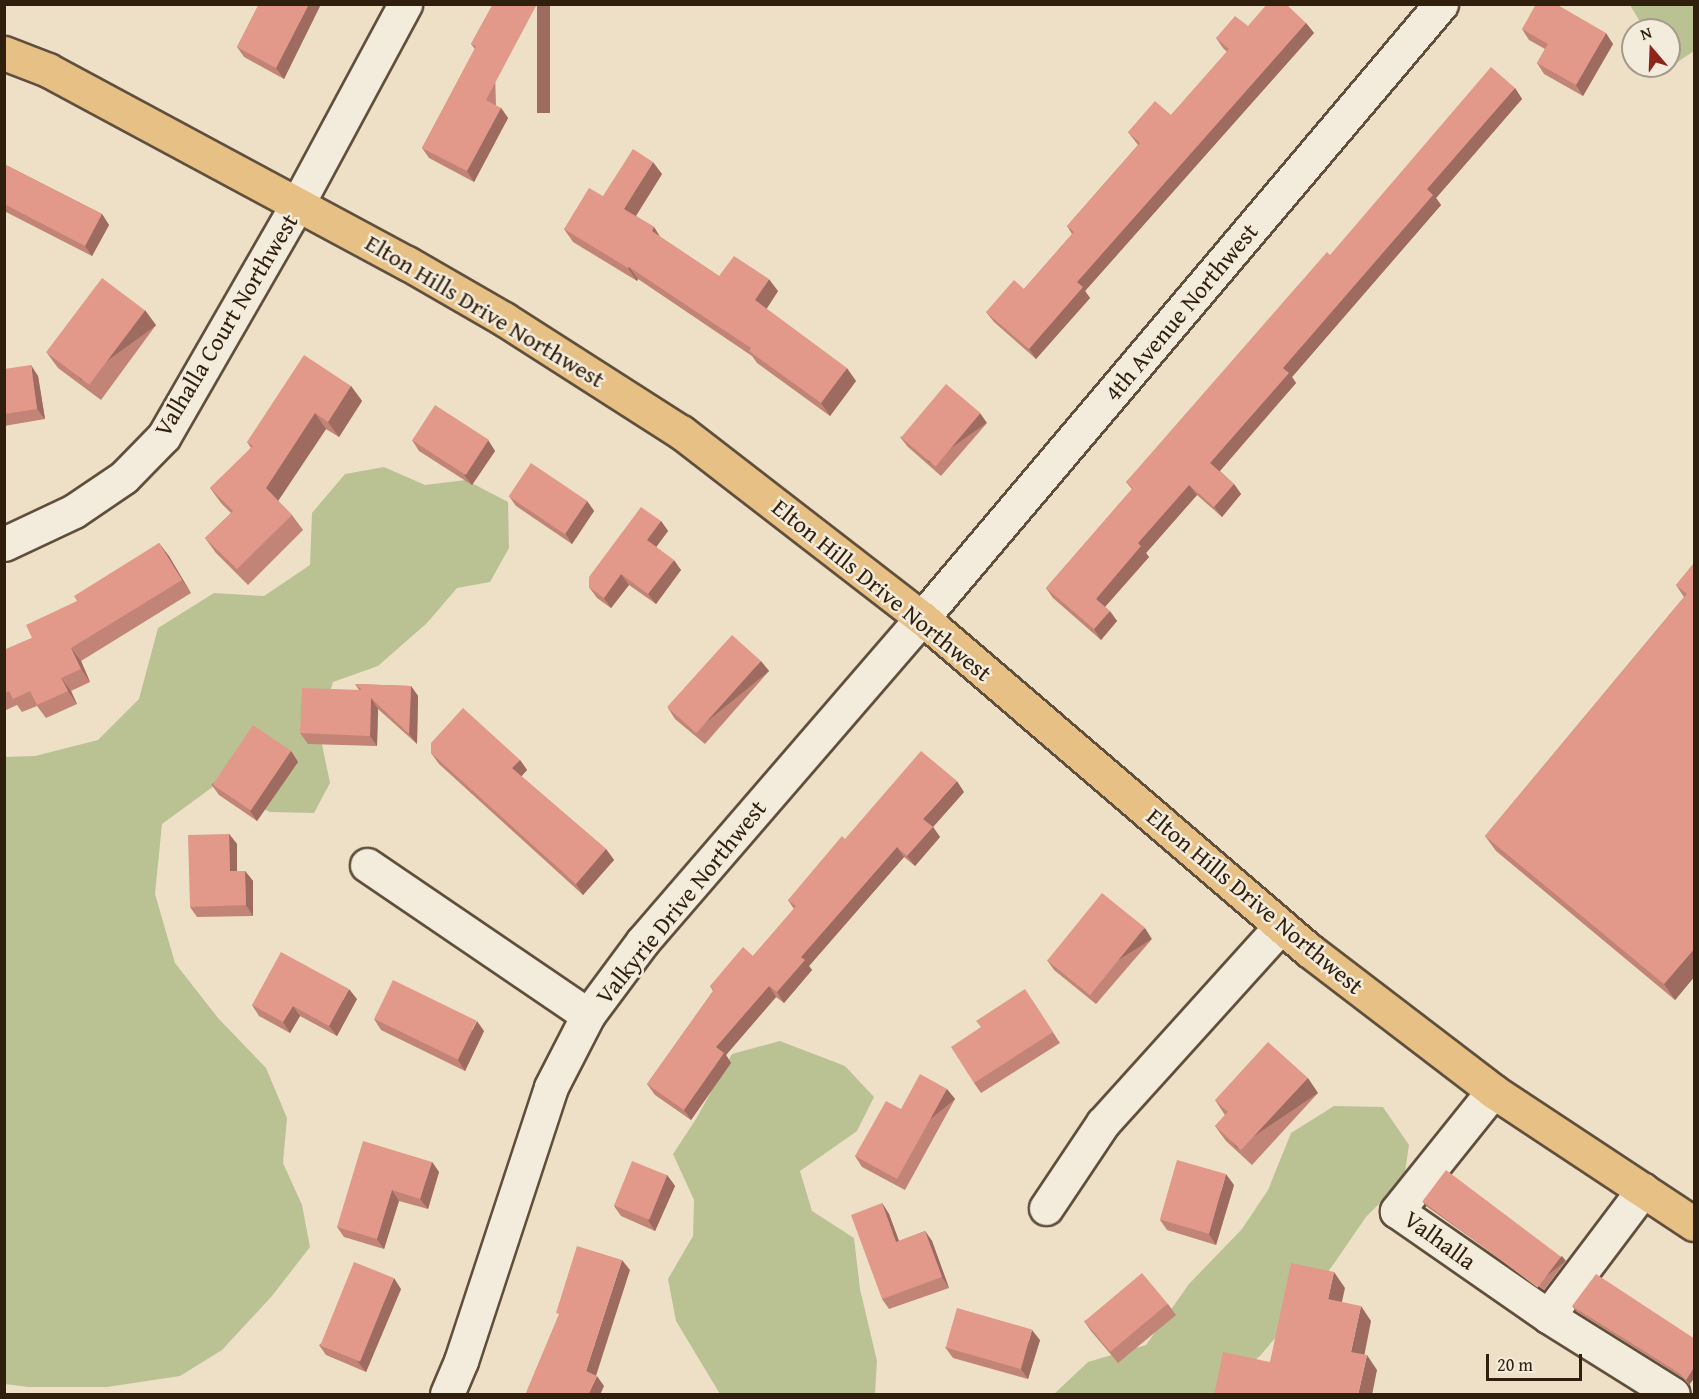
<!DOCTYPE html>
<html>
<head>
<meta charset="utf-8">
<style>
	body { margin:0 }
	#map { position:relative; width:1699px; height:1399px; overflow:hidden; background:#ede0c7; font-family:"Gentium Book Plus",serif }
	div>[style] { position:absolute }
	.green>* { inset:0; background:#bac294 }
	.roads { filter:drop-shadow(2px 0 #604f3c) drop-shadow(-2px 0 #604f3c) drop-shadow(0 2px #604f3c) drop-shadow(0 -2px #604f3c) }
	.minor>* { height:33px; margin:-16.5px; padding:0 16.5px; transform-origin:16.5px; border-radius:16.5px; background:#f3ebdb }
	.major>* { height:33px; margin:-16.5px; padding:0 16.5px; transform-origin:16.5px; border-radius:16.5px; background:#e6c084 }
	.wall>* { inset:0; background:#c28477 }
	.shaded-wall>* { inset:0; background:#9e6b61; transform-origin:0 0 }
	.building>* { inset:0; background:#e2998a; transform-origin:0 0 }
	span { translate:-50% -50%; white-space:nowrap; text-align:center; line-height:1.15; -webkit-text-stroke:5px #f3ebdb; paint-order:stroke }
	.street-label { font-size:24px; color:#311f0e }
	.frame { position:absolute; inset:0; border:6px solid #311f0e; pointer-events:none }
	.north { position:absolute; left:1621px; top:18px; width:60px; height:60px; box-sizing:border-box; background:#f3ebdb; border:2px solid #a59989; border-radius:50%; rotate:341deg; font-size:16px; font-weight:700; line-height:24px; text-align:center; color:#311f0e }
	.north::after { content:''; display:block; margin:auto; width:21px; height:27px; background:#8f2418; clip-path:polygon(50% 0,100% 100%,50% 72%,0 100%) }
	.scale { position:absolute; left:1486px; top:1354px; width:96px; height:27px; box-sizing:border-box; border:3px solid #311f0e; border-top:0; padding-left:8px; font-size:18px; line-height:21px; white-space:nowrap; color:#311f0e; -webkit-text-stroke:4px #f3ebdb; paint-order:stroke }
</style>
</head>
<body>
<div id="map">
	<div class="green">
		<i style="clip-path:polygon(1630px 5px,1694px 5px,1694px 51px,1676px 63px,1669px 64px,1669px 30px,1645px 30px)"></i>
		<i style="clip-path:polygon(384px 467px,425px 485px,466px 480px,508px 502px,509px 548px,490px 582px,457px 588px,427px 623px,378px 666px,333px 682px,319px 730px,330px 783px,314px 813px,270px 812px,214px 786px,162px 824px,155px 894px,175px 963px,218px 1018px,266px 1068px,287px 1118px,283px 1163px,302px 1205px,310px 1247px,272px 1296px,222px 1350px,180px 1376px,107px 1387px,28px 1387px,5px 1384px,4px 757px,35px 756px,98px 740px,139px 699px,158px 628px,214px 593px,264px 596px,310px 565px,312px 513px,345px 474px)"></i>
		<i style="clip-path:polygon(780px 1041px,845px 1066px,874px 1097px,857px 1131px,800px 1171px,812px 1211px,854px 1238px,860px 1289px,877px 1361px,875px 1394px,720px 1394px,676px 1321px,668px 1279px,693px 1236px,694px 1200px,673px 1154px,696px 1119px,732px 1054px)"></i>
		<i style="clip-path:polygon(1334px 1106px,1383px 1107px,1409px 1145px,1404px 1179px,1366px 1217px,1315px 1291px,1260px 1356px,1218px 1388px,1217px 1394px,1054px 1394px,1088px 1362px,1146px 1345px,1189px 1284px,1242px 1229px,1268px 1190px,1291px 1133px)"></i>
	</div>
	<div class="roads">
		<div class="minor">
			<i style="left:4px;top:544px;width:77px;rotate:-25.2deg"></i>
			<i style="left:74px;top:511px;width:60px;rotate:-34.2deg"></i>
			<i style="left:124px;top:477px;width:57px;rotate:-45.7deg"></i>
			<i style="left:164px;top:436px;width:269px;rotate:-60.1deg"></i>
			<i style="left:298px;top:203px;width:226px;rotate:-61.7deg"></i>
			<i style="left:367px;top:865px;width:267px;rotate:34.2deg"></i>
			<i style="left:1493px;top:1091px;width:154px;rotate:128.7deg"></i>
			<i style="left:1397px;top:1211px;width:184px;rotate:34.8deg"></i>
			<i style="left:1548px;top:1316px;width:147px;rotate:32deg"></i>
			<i style="left:1046px;top:1208px;width:102px;rotate:-56.2deg"></i>
			<i style="left:1103px;top:1123px;width:264px;rotate:-47.9deg"></i>
			<i style="left:1548px;top:1316px;width:158px;rotate:-53deg"></i>
			<i style="left:447px;top:1394px;width:36px;rotate:-67deg"></i>
			<i style="left:461px;top:1361px;width:288px;rotate:-71.8deg"></i>
			<i style="left:551px;top:1087px;width:81px;rotate:-62.8deg"></i>
			<i style="left:588px;top:1015px;width:92px;rotate:-53.4deg"></i>
			<i style="left:643px;top:941px;width:427px;rotate:-49.2deg"></i>
			<i style="left:922px;top:618px;width:804px;rotate:-49.79deg"></i>
		</div>
		<div class="major">
			<i style="left:4px;top:53px;width:47px;rotate:21.1deg"></i>
			<i style="left:48px;top:70px;width:408px;rotate:28.3deg"></i>
			<i style="left:407px;top:263px;width:112px;rotate:30deg"></i>
			<i style="left:504px;top:319px;width:210px;rotate:32.6deg"></i>
			<i style="left:681px;top:432px;width:304px;rotate:37.7deg"></i>
			<i style="left:922px;top:618px;width:511px;rotate:40.64deg"></i>
			<i style="left:1310px;top:951px;width:230px;rotate:37.4deg"></i>
			<i style="left:1493px;top:1091px;width:241px;rotate:33.5deg"></i>
		</div>
	</div>
	<div class="wall">
		<i style="clip-path:polygon(259px 4px,321px 4px,284px 79px,244px 57px,237px 47px)"></i>
		<i style="clip-path:polygon(493px 4px,496px 106px,501px 108px,508px 118px,474px 182px,429px 158px,422px 148px,475px 49px,471px 44px)"></i>
		<i style="clip-path:polygon(1306px 23px,1314px 33px,1085px 291px,1090px 298px,1036px 359px,994px 322px,986px 312px,1024px 289px,1072px 234px,1067px 226px,1138px 145px,1128px 132px,1171px 115px,1227px 52px,1223px 48px,1216px 38px,1248px 26px)"></i>
		<i style="clip-path:polygon(1522px 29px,1613px 44px,1583px 96px,1544px 74px,1537px 63px,1545px 49px,1529px 40px)"></i>
		<i style="clip-path:polygon(1515px 88px,1522px 99px,1436px 198px,1441px 205px,1292px 377px,1296px 383px,1220px 471px,1234px 484px,1241px 494px,1222px 517px,1197px 495px,1146px 553px,1149px 557px,1105px 607px,1117px 621px,1101px 640px,1053px 598px,1046px 588px,1132px 489px,1126px 482px)"></i>
		<i style="clip-path:polygon(4px 164px,102px 214px,109px 225px,92px 256px,4px 211px)"></i>
		<i style="clip-path:polygon(662px 174px,636px 216px,654px 227px,660px 237px,719px 276px,778px 291px,766px 309px,856px 381px,830px 416px,757px 363px,752px 356px,638px 279px,637px 281px,573px 242px,564px 229px,603px 196px)"></i>
		<i style="clip-path:polygon(156px 325px,101px 400px,58px 368px,47px 353px)"></i>
		<i style="clip-path:polygon(4px 369px,38px 376px,45px 419px,4px 426px)"></i>
		<i style="clip-path:polygon(351px 386px,362px 401px,339px 437px,326px 429px,278px 501px,292px 515px,303px 530px,248px 585px,216px 553px,205px 538px,231px 513px,221px 503px,210px 488px,251px 448px,247px 442px)"></i>
		<i style="clip-path:polygon(987px 423px,941px 476px,908px 447px,900px 437px)"></i>
		<i style="clip-path:polygon(412px 440px,488px 440px,495px 451px,472px 485px,419px 451px)"></i>
		<i style="clip-path:polygon(509px 496px,587px 501px,594px 511px,572px 544px,516px 506px)"></i>
		<i style="clip-path:polygon(661px 521px,668px 531px,656px 547px,681px 570px,656px 604px,629px 585px,611px 608px,597px 598px,589px 587px)"></i>
		<i style="clip-path:polygon(159px 543px,191px 593px,81px 661px,90px 682px,71px 691px,77px 704px,46px 718px,37px 706px,22px 712px,17px 705px,4px 711px,4px 650px,32px 638px,77px 601px)"></i>
		<i style="clip-path:polygon(1695px 562px,1695px 976px,1675px 1000px,1496px 851px,1485px 836px,1684px 597px,1676px 585px)"></i>
		<i style="clip-path:polygon(769px 671px,705px 744px,675px 719px,668px 708px)"></i>
		<i style="clip-path:polygon(355px 684px,411px 686px,418px 696px,417px 744px,378px 709px,377px 746px,308px 744px,300px 733px,359px 690px)"></i>
		<i style="clip-path:polygon(291px 751px,298px 762px,257px 821px,219px 795px,211px 784px)"></i>
		<i style="clip-path:polygon(431px 753px,520px 760px,527px 770px,521px 776px,606px 849px,614px 860px,583px 895px,439px 764px)"></i>
		<i style="clip-path:polygon(964px 792px,933px 827px,940px 837px,915px 866px,904px 857px,809px 966px,812px 970px,784px 1003px,776px 997px,726px 1055px,731px 1063px,691px 1120px,655px 1095px,647px 1084px,713px 991px,710px 986px,753px 956px,794px 909px,788px 900px)"></i>
		<i style="clip-path:polygon(229px 834px,237px 844px,237px 871px,245px 871px,253px 881px,253px 916px,197px 917px,190px 907px)"></i>
		<i style="clip-path:polygon(1152px 939px,1096px 1004px,1054px 970px,1047px 960px)"></i>
		<i style="clip-path:polygon(357px 999px,337px 1036px,300px 1016px,290px 1033px,259px 1016px,252px 1005px)"></i>
		<i style="clip-path:polygon(1032px 1000px,1060px 1043px,981px 1093px,974px 1083px)"></i>
		<i style="clip-path:polygon(374px 1019px,484px 1031px,465px 1071px,381px 1030px)"></i>
		<i style="clip-path:polygon(1318px 1093px,1252px 1165px,1226px 1141px,1215px 1126px,1225px 1115px,1215px 1100px)"></i>
		<i style="clip-path:polygon(955px 1099px,905px 1190px,862px 1167px,855px 1156px,901px 1109px)"></i>
		<i style="clip-path:polygon(432px 1162px,439px 1172px,428px 1209px,399px 1201px,384px 1249px,344px 1237px,337px 1227px)"></i>
		<i style="clip-path:polygon(667px 1175px,675px 1186px,655px 1231px,621px 1216px,614px 1206px)"></i>
		<i style="clip-path:polygon(1234px 1185px,1216px 1245px,1167px 1230px,1160px 1220px)"></i>
		<i style="clip-path:polygon(1422px 1201px,1566px 1261px,1544px 1290px,1426px 1206px)"></i>
		<i style="clip-path:polygon(882px 1203px,889px 1214px,899px 1241px,925px 1231px,932px 1241px,949px 1288px,889px 1309px,882px 1299px)"></i>
		<i style="clip-path:polygon(401px 1289px,366px 1372px,326px 1355px,319px 1345px)"></i>
		<i style="clip-path:polygon(1168px 1304px,1176px 1315px,1118px 1363px,1091px 1331px,1084px 1321px)"></i>
		<i style="clip-path:polygon(1572px 1306px,1695px 1339px,1695px 1377px,1689px 1385px,1683px 1378px,1576px 1311px)"></i>
		<i style="clip-path:polygon(1040px 1340px,1028px 1379px,953px 1358px,945px 1347px)"></i>
	</div>
	<div class="shaded-wall">
		<i style="clip-path:polygon(309px 4px,321px 4px,284px 79px,276px 68px)"></i>
		<i style="left:537px;top:4px;width:13px;height:109px"></i>
		<i style="clip-path:polygon(1306px 23px,1314px 33px,1085px 291px,1090px 298px,1036px 359px,1029px 349px,1077px 282px)"></i>
		<i style="clip-path:polygon(1606px 33px,1613px 44px,1583px 96px,1576px 85px)"></i>
		<i style="clip-path:polygon(1515px 88px,1522px 99px,1436px 198px,1441px 205px,1292px 377px,1296px 383px,1218px 473px,1210px 463px,1283px 368px,1427px 189px)"></i>
		<i style="clip-path:polygon(501px 108px,508px 118px,474px 182px,467px 171px)"></i>
		<i style="clip-path:polygon(653px 162px,662px 174px,632px 222px,624px 209px)"></i>
		<i style="clip-path:polygon(102px 214px,109px 225px,92px 256px,85px 246px)"></i>
		<i style="clip-path:polygon(654px 227px,662px 240px,652px 231px)"></i>
		<i style="clip-path:polygon(629px 267px,638px 279px,637px 281px,628px 268px)"></i>
		<i style="clip-path:polygon(769px 279px,778px 291px,764px 313px,755px 300px)"></i>
		<i style="left:145px;top:310px;width:19px;height:93px;rotate:54deg"></i>
		<i style="clip-path:polygon(31px 365px,38px 376px,45px 419px,37px 409px)"></i>
		<i style="clip-path:polygon(847px 368px,856px 381px,830px 416px,821px 403px)"></i>
		<i style="clip-path:polygon(351px 386px,362px 401px,339px 437px,328px 422px)"></i>
		<i style="clip-path:polygon(315px 413px,326px 429px,276px 504px,266px 488px)"></i>
		<i style="left:980px;top:413px;width:12px;height:70px;rotate:55deg"></i>
		<i style="clip-path:polygon(488px 440px,495px 451px,472px 485px,464px 475px)"></i>
		<i style="clip-path:polygon(1234px 484px,1241px 494px,1222px 517px,1214px 507px)"></i>
		<i style="clip-path:polygon(1189px 485px,1197px 495px,1146px 553px,1149px 557px,1103px 609px,1096px 599px,1138px 543px)"></i>
		<i style="clip-path:polygon(587px 501px,594px 511px,572px 544px,565px 533px)"></i>
		<i style="clip-path:polygon(661px 521px,668px 531px,654px 550px,647px 540px)"></i>
		<i style="clip-path:polygon(159px 543px,169px 556px,191px 593px,182px 580px)"></i>
		<i style="clip-path:polygon(674px 560px,681px 570px,656px 604px,648px 594px)"></i>
		<i style="clip-path:polygon(621px 574px,629px 585px,611px 608px,604px 598px)"></i>
		<i style="clip-path:polygon(1110px 611px,1117px 621px,1101px 640px,1094px 629px)"></i>
		<i style="clip-path:polygon(71px 648px,81px 661px,90px 682px,81px 669px)"></i>
		<i style="left:761px;top:661px;width:13px;height:96px;rotate:51deg"></i>
		<i style="clip-path:polygon(61px 678px,71px 691px,77px 704px,68px 691px)"></i>
		<i style="clip-path:polygon(411px 686px,418px 696px,417px 744px,409px 734px)"></i>
		<i style="clip-path:polygon(371px 698px,378px 709px,377px 746px,370px 736px)"></i>
		<i style="clip-path:polygon(291px 751px,298px 762px,257px 821px,250px 811px)"></i>
		<i style="clip-path:polygon(520px 760px,527px 770px,519px 779px,512px 768px)"></i>
		<i style="clip-path:polygon(957px 781px,964px 792px,933px 827px,940px 837px,915px 866px,907px 856px,923px 819px)"></i>
		<i style="clip-path:polygon(229px 834px,237px 844px,237px 881px,230px 871px)"></i>
		<i style="clip-path:polygon(897px 847px,904px 857px,809px 966px,812px 970px,784px 1003px,777px 992px,801px 957px)"></i>
		<i style="clip-path:polygon(606px 849px,614px 860px,583px 895px,576px 884px)"></i>
		<i style="clip-path:polygon(245px 871px,253px 881px,253px 916px,246px 905px)"></i>
		<i style="left:1145px;top:928px;width:13px;height:87px;rotate:58deg"></i>
		<i style="clip-path:polygon(1695px 948px,1695px 976px,1675px 1000px,1664px 984px)"></i>
		<i style="clip-path:polygon(769px 986px,776px 997px,726px 1055px,731px 1063px,691px 1120px,684px 1110px,716px 1047px)"></i>
		<i style="clip-path:polygon(349px 989px,357px 999px,337px 1036px,329px 1026px)"></i>
		<i style="clip-path:polygon(293px 1006px,300px 1016px,290px 1033px,283px 1022px)"></i>
		<i style="clip-path:polygon(477px 1021px,484px 1031px,465px 1071px,458px 1060px)"></i>
		<i style="left:1308px;top:1078px;width:18px;height:98px;rotate:56deg"></i>
		<i style="left:947px;top:1089px;width:13px;height:103px;rotate:51deg"></i>
		<i style="clip-path:polygon(432px 1162px,439px 1172px,428px 1209px,420px 1199px)"></i>
		<i style="clip-path:polygon(1226px 1174px,1234px 1185px,1216px 1245px,1209px 1234px)"></i>
		<i style="clip-path:polygon(667px 1175px,675px 1186px,655px 1231px,648px 1220px)"></i>
		<i style="clip-path:polygon(392px 1190px,399px 1201px,384px 1249px,377px 1239px)"></i>
		<i style="clip-path:polygon(882px 1203px,889px 1214px,903px 1252px,896px 1242px)"></i>
		<i style="clip-path:polygon(925px 1231px,932px 1241px,949px 1288px,942px 1277px)"></i>
		<i style="left:1562px;top:1256px;width:6px;height:36px;rotate:51deg"></i>
		<i style="clip-path:polygon(622px 1260px,630px 1270px,594px 1382px,586px 1371px)"></i>
		<i style="clip-path:polygon(1334px 1272px,1345px 1288px,1339px 1315px,1328px 1299px)"></i>
		<i style="clip-path:polygon(394px 1278px,401px 1289px,366px 1372px,358px 1362px)"></i>
		<i style="clip-path:polygon(1361px 1306px,1371px 1321px,1362px 1367px,1351px 1352px)"></i>
		<i style="clip-path:polygon(1032px 1330px,1040px 1340px,1028px 1379px,1021px 1369px)"></i>
		<i style="clip-path:polygon(1367px 1355px,1377px 1370px,1372px 1395px,1358px 1395px)"></i>
		<i style="clip-path:polygon(1695px 1366px,1695px 1377px,1689px 1385px,1686px 1380px)"></i>
		<i style="clip-path:polygon(597px 1376px,604px 1386px,600px 1395px,588px 1395px)"></i>
	</div>
	<div class="building">
		<i style="clip-path:polygon(259px 4px,309px 4px,276px 68px,237px 47px)"></i>
		<i style="clip-path:polygon(493px 4px,537px 4px,486px 100px,501px 108px,467px 171px,422px 148px,476px 46px,471px 44px)"></i>
		<i style="clip-path:polygon(1267px 4px,1286px 4px,1306px 23px,1077px 282px,1083px 287px,1029px 349px,986px 312px,1014px 280px,1024px 289px,1074px 232px,1067px 226px,1140px 143px,1128px 132px,1155px 101px,1171px 115px,1229px 49px,1216px 38px,1235px 16px,1248px 26px)"></i>
		<i style="clip-path:polygon(1536px 4px,1556px 4px,1606px 33px,1576px 85px,1537px 63px,1548px 44px,1522px 29px)"></i>
		<i style="clip-path:polygon(1491px 67px,1515px 88px,1427px 189px,1433px 195px,1283px 368px,1289px 373px,1210px 463px,1234px 484px,1214px 507px,1189px 485px,1138px 543px,1141px 546px,1096px 599px,1110px 611px,1094px 629px,1046px 588px,1133px 488px,1126px 482px,1327px 252px,1330px 255px)"></i>
		<i style="clip-path:polygon(633px 149px,653px 162px,624px 209px,654px 227px,652px 231px,719px 276px,734px 256px,769px 279px,755px 300px,847px 368px,821px 403px,749px 351px,751px 348px,629px 267px,628px 268px,564px 229px,589px 188px,603px 196px)"></i>
		<i style="clip-path:polygon(4px 164px,102px 214px,85px 246px,4px 204px)"></i>
		<i style="left:102px;top:278px;width:54px;height:93px;rotate:37deg"></i>
		<i style="clip-path:polygon(304px 355px,351px 386px,328px 422px,315px 413px,266px 488px,292px 515px,237px 569px,205px 538px,233px 511px,210px 488px,253px 446px,247px 442px)"></i>
		<i style="clip-path:polygon(31px 365px,37px 409px,4px 414px,4px 369px)"></i>
		<i style="left:946px;top:384px;width:45px;height:70px;rotate:40deg"></i>
		<i style="left:435px;top:405px;width:64px;height:42px;rotate:33deg"></i>
		<i style="left:531px;top:463px;width:68px;height:40px;rotate:34deg"></i>
		<i style="clip-path:polygon(641px 507px,661px 521px,647px 540px,674px 560px,648px 594px,621px 574px,604px 598px,589px 587px,589px 577px)"></i>
		<i style="clip-path:polygon(159px 543px,182px 580px,71px 648px,81px 669px,61px 678px,68px 691px,37px 705px,30px 691px,13px 699px,9px 691px,4px 693px,4px 650px,32px 638px,26px 625px,77px 601px,74px 596px)"></i>
		<i style="clip-path:polygon(1695px 562px,1695px 948px,1664px 984px,1485px 836px,1687px 594px,1676px 585px)"></i>
		<i style="left:732px;top:635px;width:39px;height:97px;rotate:42deg"></i>
		<i style="clip-path:polygon(355px 684px,411px 686px,409px 734px,371px 698px,370px 736px,300px 733px,302px 688px,362px 690px)"></i>
		<i style="clip-path:polygon(463px 708px,520px 760px,512px 768px,606px 849px,576px 884px,431px 753px,431px 743px)"></i>
		<i style="left:253px;top:725px;width:46px;height:72px;rotate:34deg"></i>
		<i style="clip-path:polygon(921px 751px,957px 781px,923px 819px,933px 827px,907px 856px,897px 847px,801px 957px,805px 960px,777px 992px,769px 986px,716px 1047px,724px 1053px,684px 1110px,647px 1084px,714px 990px,710px 986px,743px 947px,753px 956px,796px 906px,788px 900px,842px 836px,845px 839px)"></i>
		<i style="clip-path:polygon(229px 834px,230px 871px,245px 871px,246px 905px,190px 907px,188px 835px)"></i>
		<i style="left:1102px;top:893px;width:55px;height:87px;rotate:39deg"></i>
		<i style="clip-path:polygon(281px 952px,349px 989px,329px 1026px,293px 1006px,283px 1022px,252px 1005px)"></i>
		<i style="left:393px;top:980px;width:93px;height:43px;rotate:26deg"></i>
		<i style="clip-path:polygon(1025px 989px,1053px 1032px,974px 1083px,951px 1047px,981px 1027px,976px 1021px)"></i>
		<i style="clip-path:polygon(1268px 1042px,1308px 1078px,1241px 1150px,1215px 1126px,1228px 1112px,1215px 1100px)"></i>
		<i style="clip-path:polygon(920px 1074px,947px 1089px,897px 1179px,855px 1156px,886px 1101px,901px 1109px)"></i>
		<i style="clip-path:polygon(363px 1141px,432px 1162px,420px 1199px,392px 1190px,377px 1239px,337px 1227px)"></i>
		<i style="left:1177px;top:1160px;width:51px;height:62px;rotate:16deg"></i>
		<i style="left:632px;top:1161px;width:38px;height:48px;rotate:22deg"></i>
		<i style="left:1446px;top:1170px;width:144px;height:39px;rotate:37deg"></i>
		<i style="clip-path:polygon(882px 1203px,896px 1242px,925px 1231px,942px 1277px,882px 1299px,851px 1215px)"></i>
		<i style="clip-path:polygon(577px 1246px,622px 1260px,586px 1371px,597px 1376px,588px 1395px,525px 1395px,559px 1314px,556px 1313px)"></i>
		<i style="left:354px;top:1262px;width:43px;height:90px;rotate:22deg"></i>
		<i style="clip-path:polygon(1291px 1263px,1334px 1272px,1328px 1299px,1361px 1306px,1351px 1352px,1367px 1355px,1358px 1395px,1214px 1395px,1223px 1352px,1270px 1362px)"></i>
		<i style="left:1142px;top:1273px;width:40px;height:75px;rotate:50deg"></i>
		<i style="clip-path:polygon(1596px 1274px,1695px 1339px,1695px 1366px,1686px 1380px,1679px 1373px,1572px 1306px)"></i>
		<i style="left:957px;top:1308px;width:78px;height:41px;rotate:16deg"></i>
	</div>
	<div class="street-label">
		<span style="left:485px;top:311px;rotate:31deg">Elton Hills Drive Northwest</span>
		<span style="left:1181px;top:312px;rotate:-50deg">4th Avenue Northwest</span>
		<span style="left:226px;top:325px;rotate:-59deg">Valhalla Court Northwest</span>
		<span style="left:882px;top:590px;rotate:39deg">Elton Hills Drive Northwest</span>
		<span style="left:1255px;top:901px;rotate:40deg">Elton Hills Drive Northwest</span>
		<span style="left:681px;top:902px;rotate:-51deg">Valkyrie Drive Northwest</span>
		<span style="left:1440px;top:1240px;rotate:36deg">Valhalla</span>
	</div>
	<div class="frame"></div>
	<div class="north">N</div>
	<div class="scale">20 m</div>
</div>
</body>
</html>
